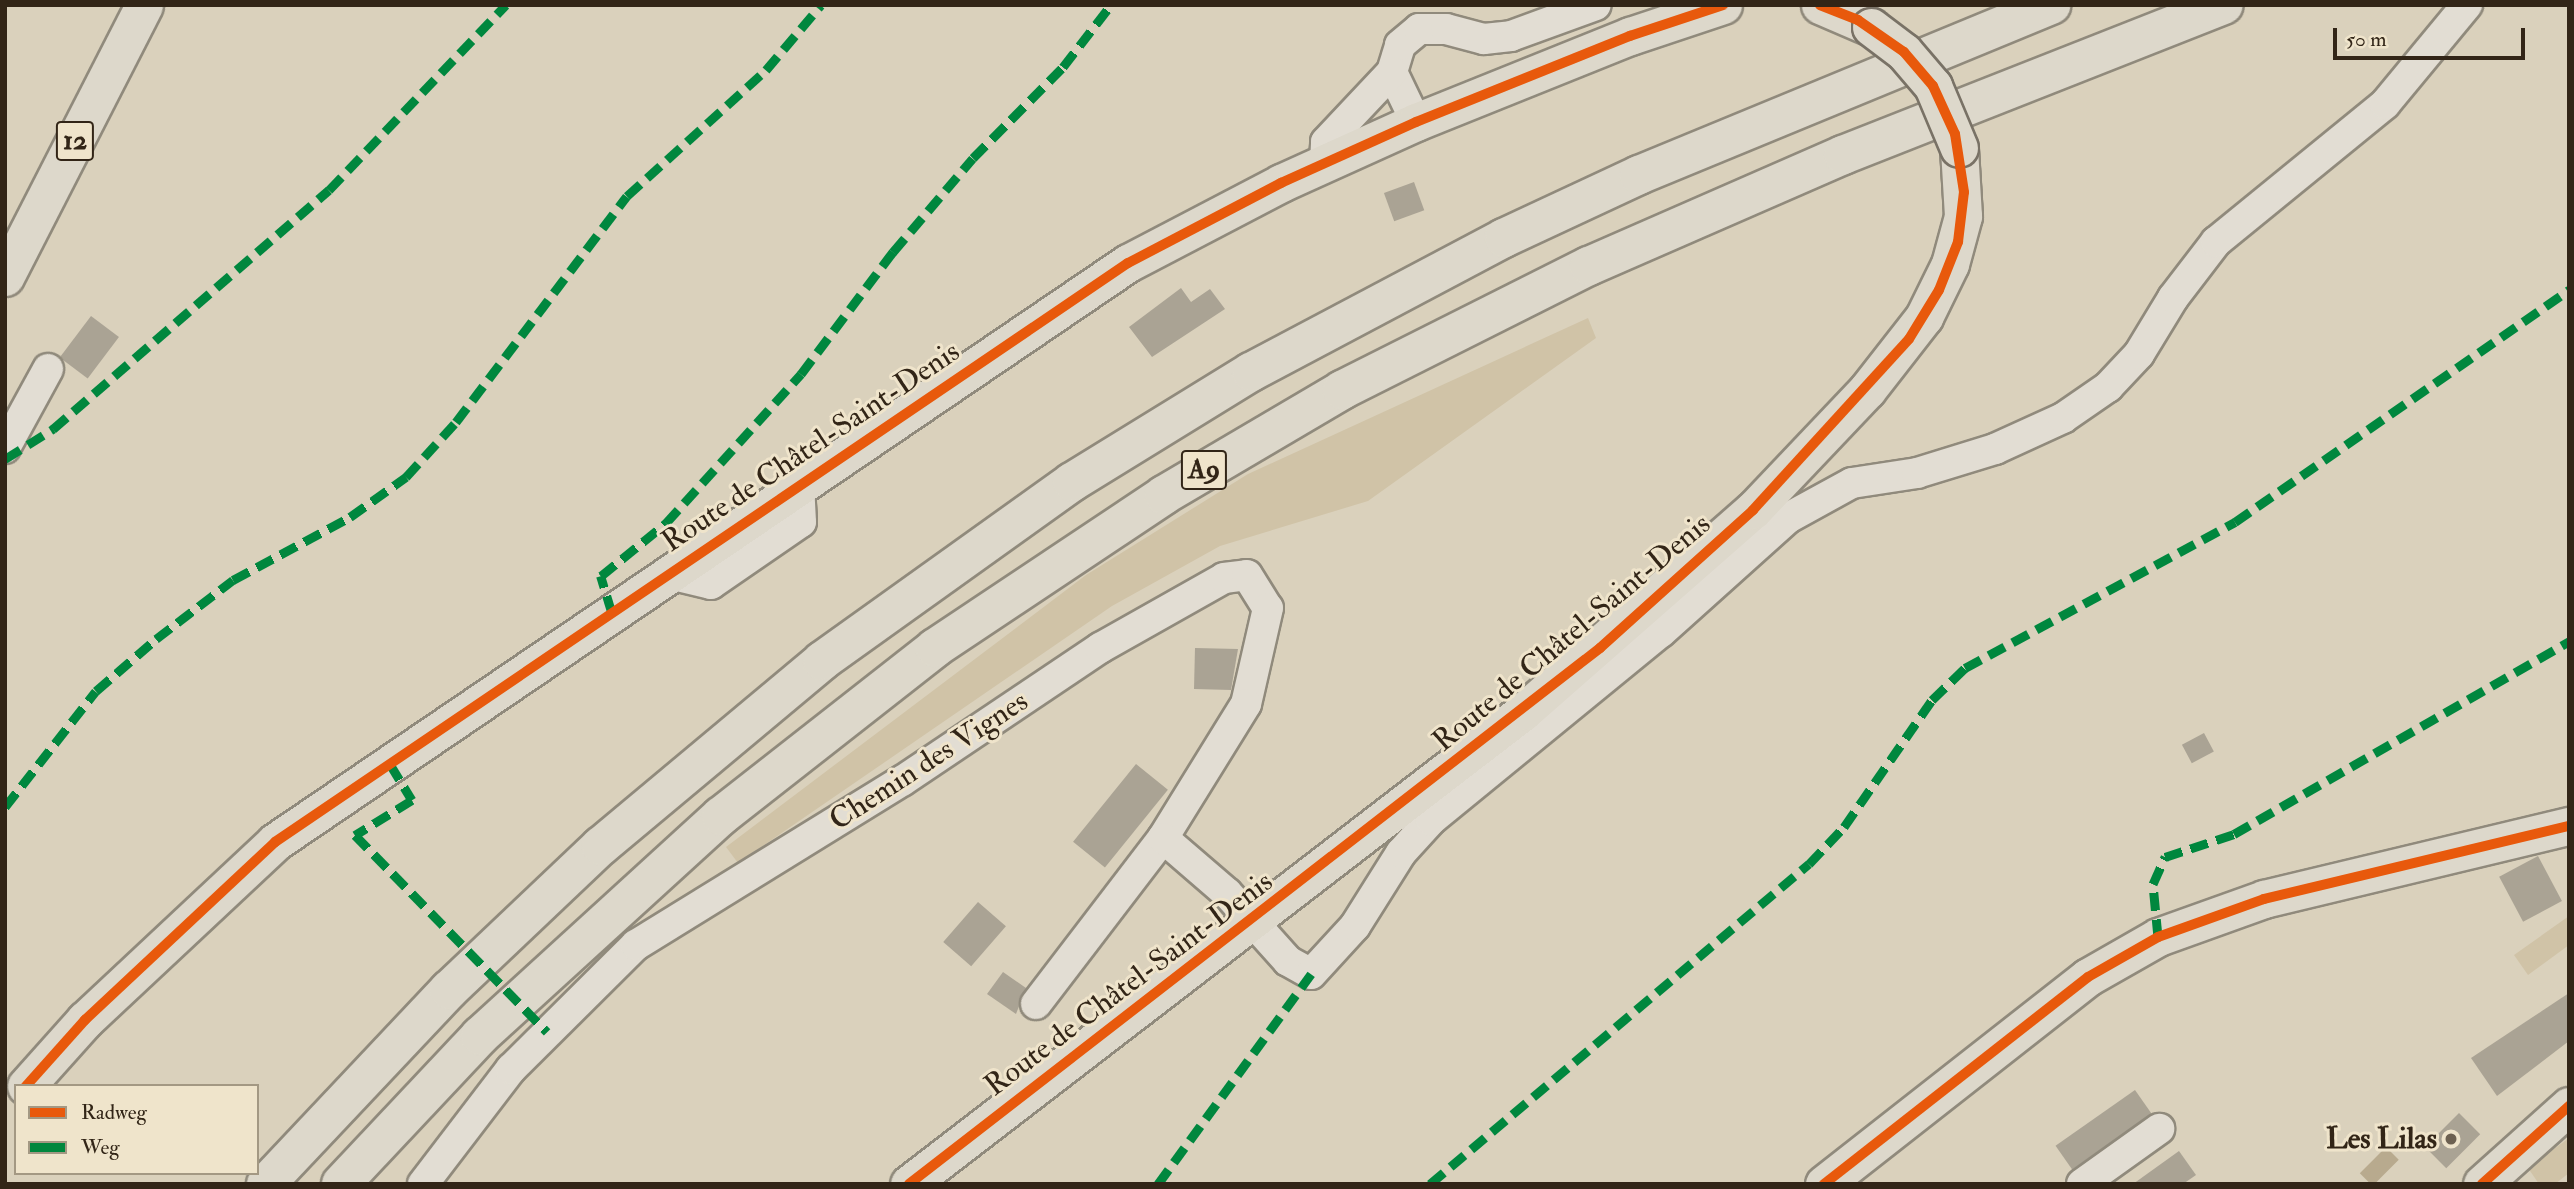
<!DOCTYPE html>
<html>
<head>
<meta charset="utf-8">
<style>
	body { margin:0 }
	#map { position:relative; width:2574px; height:1189px; overflow:hidden; background:#dad1bc; font-family:"IM FELL Double Pica",serif }
	div>[style] { position:absolute }
	.green>* { inset:0; background:#d0c3a7 }
	.water>* { inset:0; background:#b8aa8e; transform-origin:0 0 }
	.building>* { inset:0; background:#aaa394; transform-origin:0 0 }
	.roads { filter:drop-shadow(2px 0 #908a7c) drop-shadow(-2px 0 #908a7c) drop-shadow(0 2px #908a7c) drop-shadow(0 -2px #908a7c) }
	.minor>* { height:30px; margin:-15px; padding:0 15px; transform-origin:15px; border-radius:15px; background:#e2ddd3 }
	.major>* { height:37px; margin:-18.5px; padding:0 18.5px; transform-origin:18.5px; border-radius:18.5px; background:#ddd8cb }
	.highway>* { height:38px; margin:-19px; padding:0 19px; transform-origin:19px; border-radius:19px; background:#ddd8cb }
	.bridges { filter:drop-shadow(2px 0 #797266) drop-shadow(-2px 0 #797266) drop-shadow(0 2px #797266) drop-shadow(0 -2px #797266) }
	.major-bridge>* { height:37px; margin:-18.5px; padding:0 18.5px; transform-origin:18.5px; border-radius:18.5px; background:#ddd8cb }
	.quiet>* { height:9px; margin-top:-4.5px; transform-origin:0; background:repeating-linear-gradient(90deg,#00873e 0 18px,transparent 0 27px) }
	.cycleway>* { height:10px; margin:-5px; padding:0 5px; transform-origin:5px; border-radius:5px; background:#e8590c }
	.dots>* { width:19px; height:19px; translate:-50% -50%; box-sizing:border-box; border:4px solid #efe4cb; border-radius:50% }
	span { translate:-50% -50%; white-space:nowrap; text-align:center; line-height:1.15; -webkit-text-stroke:6px #efe4cb; paint-order:stroke }
	.shield-label span { padding:2px 5px; background:#efe4cb; border:2px solid; border-radius:5px; -webkit-text-stroke-width:0 }
	.shield-label { font-size:28px; color:#322517; font-weight:700 }
	.street-label { font-size:30px; color:#322517 }
	.poi-label { font-size:30px; color:#322517; font-weight:700 }
	.right { translate:-100% -50%; text-align:right }
	.frame { position:absolute; inset:0; border:7px solid #322517; pointer-events:none }
	.legend { position:absolute; left:14px; top:1084px; width:245px; height:91px; box-sizing:border-box; background:#efe4cb; border:2px solid #a39883; margin:0; padding:9px 12px; list-style:none; font-size:21px; color:#322517 }
	.legend li { display:flex; align-items:center; gap:14px; height:35px }
	.legend b { width:35px; border:2px solid #a39883 }
	.scale { position:absolute; left:2333px; top:28px; width:192px; height:32px; box-sizing:border-box; border:4px solid #322517; border-top:0; padding-left:9px; font-size:21px; line-height:24px; white-space:nowrap; color:#322517; -webkit-text-stroke:5px #efe4cb; paint-order:stroke }
</style>
</head>
<body>
<div id="map">
	<div class="green">
		<i style="clip-path:polygon(1588px 318px,1596px 338px,1368px 501px,1220px 546px,1112px 606px,738px 863px,726px 847px,1086px 575px,1248px 474px)"></i>
		<i style="clip-path:polygon(2569px 916px,2569px 945px,2528px 975px,2514px 955px)"></i>
		<i style="clip-path:polygon(2569px 1138px,2569px 1173px,2555px 1184px,2539px 1184px,2528px 1168px)"></i>
	</div>
	<div class="water">
		<i style="left:2386px;top:1147px;width:18px;height:37px;rotate:45deg"></i>
	</div>
	<div class="building">
		<i style="left:1414px;top:182px;width:30px;height:32px;rotate:70deg"></i>
		<i style="clip-path:polygon(1181px 288px,1191px 302px,1210px 289px,1225px 309px,1152px 357px,1129px 327px)"></i>
		<i style="left:91px;top:316px;width:35px;height:52px;rotate:37deg"></i>
		<i style="clip-path:polygon(1195px 648px,1238px 649px,1231px 690px,1194px 689px)"></i>
		<i style="left:2204px;top:733px;width:21px;height:25px;rotate:62deg"></i>
		<i style="left:1136px;top:764px;width:41px;height:100px;rotate:39deg"></i>
		<i style="left:2538px;top:856px;width:51px;height:44px;rotate:62deg"></i>
		<i style="left:978px;top:902px;width:37px;height:53px;rotate:41deg"></i>
		<i style="clip-path:polygon(1003px 972px,1026px 988px,1016px 1014px,987px 994px)"></i>
		<i style="clip-path:polygon(2569px 993px,2569px 1041px,2497px 1096px,2471px 1058px)"></i>
		<i style="left:2135px;top:1090px;width:29px;height:97px;rotate:55deg"></i>
		<i style="left:2459px;top:1113px;width:30px;height:48px;rotate:45deg"></i>
		<i style="clip-path:polygon(2179px 1151px,2196px 1175px,2183px 1184px,2133px 1184px)"></i>
	</div>
	<div class="roads">
		<div class="minor">
			<i style="left:1416px;top:122px;width:55px;rotate:-115.6deg"></i>
			<i style="left:1392px;top:72px;width:28px;rotate:-73deg"></i>
			<i style="left:1400px;top:45px;width:25px;rotate:-40deg"></i>
			<i style="left:1419px;top:29px;width:27px"></i>
			<i style="left:1446px;top:29px;width:39px;rotate:15deg"></i>
			<i style="left:1484px;top:39px;width:27px;rotate:-6deg"></i>
			<i style="left:1511px;top:36px;width:90px;rotate:-20deg"></i>
			<i style="left:1325px;top:163px;width:21px;rotate:-87deg"></i>
			<i style="left:1326px;top:142px;width:96px;rotate:-46.7deg"></i>
			<i style="left:5px;top:448px;width:90px;rotate:-61.4deg"></i>
			<i style="left:669px;top:574px;width:43px;rotate:13.4deg"></i>
			<i style="left:711px;top:584px;width:109px;rotate:-34.6deg"></i>
			<i style="left:801px;top:522px;width:38px;rotate:-93deg"></i>
			<i style="left:1036px;top:1004px;width:209px;rotate:-52.6deg"></i>
			<i style="left:423px;top:1184px;width:145px;rotate:-52.6deg"></i>
			<i style="left:511px;top:1069px;width:176px;rotate:-44.8deg"></i>
			<i style="left:636px;top:945px;width:312px;rotate:-31.7deg"></i>
			<i style="left:902px;top:781px;width:239px;rotate:-33.9deg"></i>
			<i style="left:1100px;top:648px;width:142px;rotate:-29.4deg"></i>
			<i style="left:1224px;top:578px;width:23px;rotate:-7deg"></i>
			<i style="left:1247px;top:575px;width:39px;rotate:58deg"></i>
			<i style="left:1268px;top:608px;width:98px;rotate:102.9deg"></i>
			<i style="left:1246px;top:704px;width:158px;rotate:121.8deg"></i>
			<i style="left:1163px;top:838px;width:84px;rotate:40.7deg"></i>
			<i style="left:1227px;top:893px;width:91px;rotate:48.1deg"></i>
			<i style="left:1288px;top:961px;width:26px;rotate:29deg"></i>
			<i style="left:1311px;top:974px;width:65px;rotate:-47.5deg"></i>
			<i style="left:1355px;top:926px;width:86px;rotate:-57.8deg"></i>
			<i style="left:1401px;top:853px;width:45px;rotate:-47.7deg"></i>
			<i style="left:1431px;top:820px;width:297px;rotate:-39.3deg"></i>
			<i style="left:1661px;top:632px;width:171px;rotate:-41.9deg"></i>
			<i style="left:1788px;top:518px;width:73px;rotate:-28.7deg"></i>
			<i style="left:1852px;top:483px;width:66px;rotate:-8.7deg"></i>
			<i style="left:1917px;top:473px;width:82px;rotate:-17.1deg"></i>
			<i style="left:1995px;top:449px;width:75px;rotate:-24.5deg"></i>
			<i style="left:2063px;top:418px;width:55px;rotate:-34.6deg"></i>
			<i style="left:2108px;top:387px;width:45px;rotate:-46.8deg"></i>
			<i style="left:2139px;top:354px;width:66px;rotate:-58.7deg"></i>
			<i style="left:2173px;top:298px;width:71px;rotate:-52.5deg"></i>
			<i style="left:2216px;top:242px;width:218px;rotate:-39.2deg"></i>
			<i style="left:2385px;top:104px;width:129px;rotate:-50.4deg"></i>
			<i style="left:2082px;top:1184px;width:95px;rotate:-35.5deg"></i>
		</div>
		<div class="major">
			<i style="left:1820px;top:5px;width:56px;rotate:23.3deg"></i>
			<i style="left:5px;top:277px;width:305px;rotate:-62.9deg"></i>
			<i style="left:26px;top:1086px;width:89px;rotate:-48.2deg"></i>
			<i style="left:85px;top:1020px;width:260px;rotate:-43.1deg"></i>
			<i style="left:275px;top:842px;width:1031px;rotate:-34.17deg"></i>
			<i style="left:1128px;top:263px;width:173px;rotate:-27.6deg"></i>
			<i style="left:1281px;top:183px;width:148px;rotate:-24.3deg"></i>
			<i style="left:1416px;top:122px;width:231px;rotate:-21.9deg"></i>
			<i style="left:1630px;top:36px;width:98px;rotate:-18.4deg"></i>
			<i style="left:909px;top:1184px;width:776px;rotate:-37.56deg"></i>
			<i style="left:1524px;top:711px;width:305px;rotate:-41.3deg"></i>
			<i style="left:1753px;top:510px;width:166px;rotate:-46.5deg"></i>
			<i style="left:1867px;top:390px;width:93px;rotate:-52deg"></i>
			<i style="left:1924px;top:317px;width:59px;rotate:-63.9deg"></i>
			<i style="left:1950px;top:264px;width:50px;rotate:-74.8deg"></i>
			<i style="left:1963px;top:216px;width:68px;rotate:-93.4deg"></i>
			<i style="left:1824px;top:1184px;width:335px;rotate:-38.1deg"></i>
			<i style="left:2088px;top:977px;width:81px;rotate:-29.7deg"></i>
			<i style="left:2158px;top:937px;width:113px;rotate:-19.7deg"></i>
			<i style="left:2264px;top:899px;width:314px;rotate:-13.5deg"></i>
			<i style="left:2482px;top:1184px;width:117px;rotate:-41.9deg"></i>
		</div>
		<div class="highway">
			<i style="left:266px;top:1184px;width:267px;rotate:-46.7deg"></i>
			<i style="left:449px;top:990px;width:209px;rotate:-43.5deg"></i>
			<i style="left:601px;top:846px;width:288px;rotate:-39.9deg"></i>
			<i style="left:822px;top:661px;width:307px;rotate:-35.6deg"></i>
			<i style="left:1072px;top:482px;width:210px;rotate:-31.6deg"></i>
			<i style="left:1251px;top:372px;width:286px;rotate:-27.9deg"></i>
			<i style="left:1504px;top:238px;width:149px;rotate:-25deg"></i>
			<i style="left:1639px;top:175px;width:446px;rotate:-22.4deg"></i>
			<i style="left:341px;top:1184px;width:203px;rotate:-46.8deg"></i>
			<i style="left:480px;top:1036px;width:326px;rotate:-42.4deg"></i>
			<i style="left:721px;top:816px;width:272px;rotate:-38.1deg"></i>
			<i style="left:935px;top:648px;width:275px;rotate:-33.7deg"></i>
			<i style="left:1164px;top:495px;width:207px;rotate:-30.5deg"></i>
			<i style="left:1342px;top:390px;width:276px;rotate:-26.7deg"></i>
			<i style="left:1589px;top:266px;width:277px;rotate:-23.6deg"></i>
			<i style="left:1843px;top:155px;width:409px;rotate:-21.5deg"></i>
		</div>
	</div>
	<div class="bridges">
		<div class="major-bridge">
			<i style="left:1871px;top:27px;width:41px;rotate:37.1deg"></i>
			<i style="left:1904px;top:52px;width:45px;rotate:49.5deg"></i>
			<i style="left:1933px;top:86px;width:67px;rotate:67.2deg"></i>
		</div>
	</div>
	<div class="quiet">
		<i style="left:5px;top:459px;width:57px;rotate:-32deg"></i>
		<i style="left:53px;top:429px;width:365px;rotate:-40.9deg"></i>
		<i style="left:329px;top:190px;width:256px;rotate:-46.3deg"></i>
		<i style="left:612px;top:613px;width:39px;rotate:-107deg"></i>
		<i style="left:601px;top:576px;width:84px;rotate:-39.2deg"></i>
		<i style="left:666px;top:523px;width:201px;rotate:-47.8deg"></i>
		<i style="left:801px;top:374px;width:153px;rotate:-53deg"></i>
		<i style="left:893px;top:252px;width:123px;rotate:-49.6deg"></i>
		<i style="left:973px;top:158px;width:128px;rotate:-45.3deg"></i>
		<i style="left:1063px;top:67px;width:78px;rotate:-52.3deg"></i>
		<i style="left:390px;top:764px;width:42px;rotate:58.6deg"></i>
		<i style="left:412px;top:800px;width:67px;rotate:148.4deg"></i>
		<i style="left:355px;top:835px;width:275px;rotate:45.7deg"></i>
		<i style="left:5px;top:807px;width:147px;rotate:-51.9deg"></i>
		<i style="left:96px;top:691px;width:79px;rotate:-40.9deg"></i>
		<i style="left:156px;top:639px;width:97px;rotate:-37.5deg"></i>
		<i style="left:233px;top:580px;width:133px;rotate:-28.3deg"></i>
		<i style="left:350px;top:517px;width:69px;rotate:-35.5deg"></i>
		<i style="left:406px;top:477px;width:74px;rotate:-47.7deg"></i>
		<i style="left:456px;top:422px;width:283px;rotate:-52.9deg"></i>
		<i style="left:627px;top:196px;width:188px;rotate:-42.2deg"></i>
		<i style="left:766px;top:70px;width:85px;rotate:-49.8deg"></i>
		<i style="left:2158px;top:937px;width:53px;rotate:-95.4deg"></i>
		<i style="left:2153px;top:884px;width:30px;rotate:-66deg"></i>
		<i style="left:2165px;top:857px;width:73px;rotate:-18.4deg"></i>
		<i style="left:2234px;top:834px;width:387px;rotate:-29.9deg"></i>
		<i style="left:1158px;top:1184px;width:260px;rotate:-53.9deg"></i>
		<i style="left:1430px;top:1184px;width:496px;rotate:-40.2deg"></i>
		<i style="left:1809px;top:864px;width:51px;rotate:-46.6deg"></i>
		<i style="left:1844px;top:827px;width:155px;rotate:-55.3deg"></i>
		<i style="left:1932px;top:700px;width:46px;rotate:-44.1deg"></i>
		<i style="left:1965px;top:668px;width:307px;rotate:-28.4deg"></i>
		<i style="left:2235px;top:522px;width:407px;rotate:-34.8deg"></i>
	</div>
	<div class="cycleway">
		<i style="left:26px;top:1086px;width:89px;rotate:-48.2deg"></i>
		<i style="left:85px;top:1020px;width:260px;rotate:-43.1deg"></i>
		<i style="left:275px;top:842px;width:1031px;rotate:-34.17deg"></i>
		<i style="left:1128px;top:263px;width:173px;rotate:-27.6deg"></i>
		<i style="left:1281px;top:183px;width:148px;rotate:-24.3deg"></i>
		<i style="left:1416px;top:122px;width:231px;rotate:-21.9deg"></i>
		<i style="left:1630px;top:36px;width:98px;rotate:-18.4deg"></i>
		<i style="left:909px;top:1184px;width:875px;rotate:-37.8deg"></i>
		<i style="left:1600px;top:648px;width:206px;rotate:-42deg"></i>
		<i style="left:1753px;top:510px;width:231px;rotate:-47.6deg"></i>
		<i style="left:1909px;top:339px;width:57px;rotate:-58.5deg"></i>
		<i style="left:1939px;top:290px;width:52px;rotate:-68.4deg"></i>
		<i style="left:1958px;top:242px;width:50px;rotate:-83.2deg"></i>
		<i style="left:1964px;top:192px;width:59px;rotate:-98.8deg"></i>
		<i style="left:1955px;top:134px;width:53px;rotate:-114.6deg"></i>
		<i style="left:1933px;top:86px;width:45px;rotate:-130.5deg"></i>
		<i style="left:1904px;top:52px;width:56px;rotate:-145.2deg"></i>
		<i style="left:1858px;top:20px;width:41px;rotate:-158.5deg"></i>
		<i style="left:1824px;top:1184px;width:335px;rotate:-38.1deg"></i>
		<i style="left:2088px;top:977px;width:81px;rotate:-29.7deg"></i>
		<i style="left:2158px;top:937px;width:113px;rotate:-19.7deg"></i>
		<i style="left:2264px;top:899px;width:314px;rotate:-13.5deg"></i>
		<i style="left:2482px;top:1184px;width:117px;rotate:-41.9deg"></i>
	</div>
	<div class="dots">
		<i style="left:2451px;top:1139px;background:#6d6151"></i>
	</div>
	<div class="shield-label">
		<span style="left:75px;top:141px">12</span>
		<span style="left:1204px;top:470px">A9</span>
	</div>
	<div class="street-label">
		<span style="left:811px;top:447px;rotate:-34deg">Route de Châtel-Saint-Denis</span>
		<span style="left:1572px;top:633px;rotate:-40deg">Route de Châtel-Saint-Denis</span>
		<span style="left:929px;top:761px;rotate:-33deg">Chemin des Vignes</span>
		<span style="left:1129px;top:984px;rotate:-37deg">Route de Châtel-Saint-Denis</span>
	</div>
	<div class="poi-label">
		<span class="right" style="left:2437px;top:1139px">Les Lilas</span>
	</div>
	<div class="frame"></div>
	<ul class="legend">
	<li><b style="height:9px;background:#e8590c"></b>Radweg</li>
	<li><b style="height:9px;background:#00873e"></b>Weg</li>
	</ul>
	<div class="scale">50 m</div>
</div>
</body>
</html>
